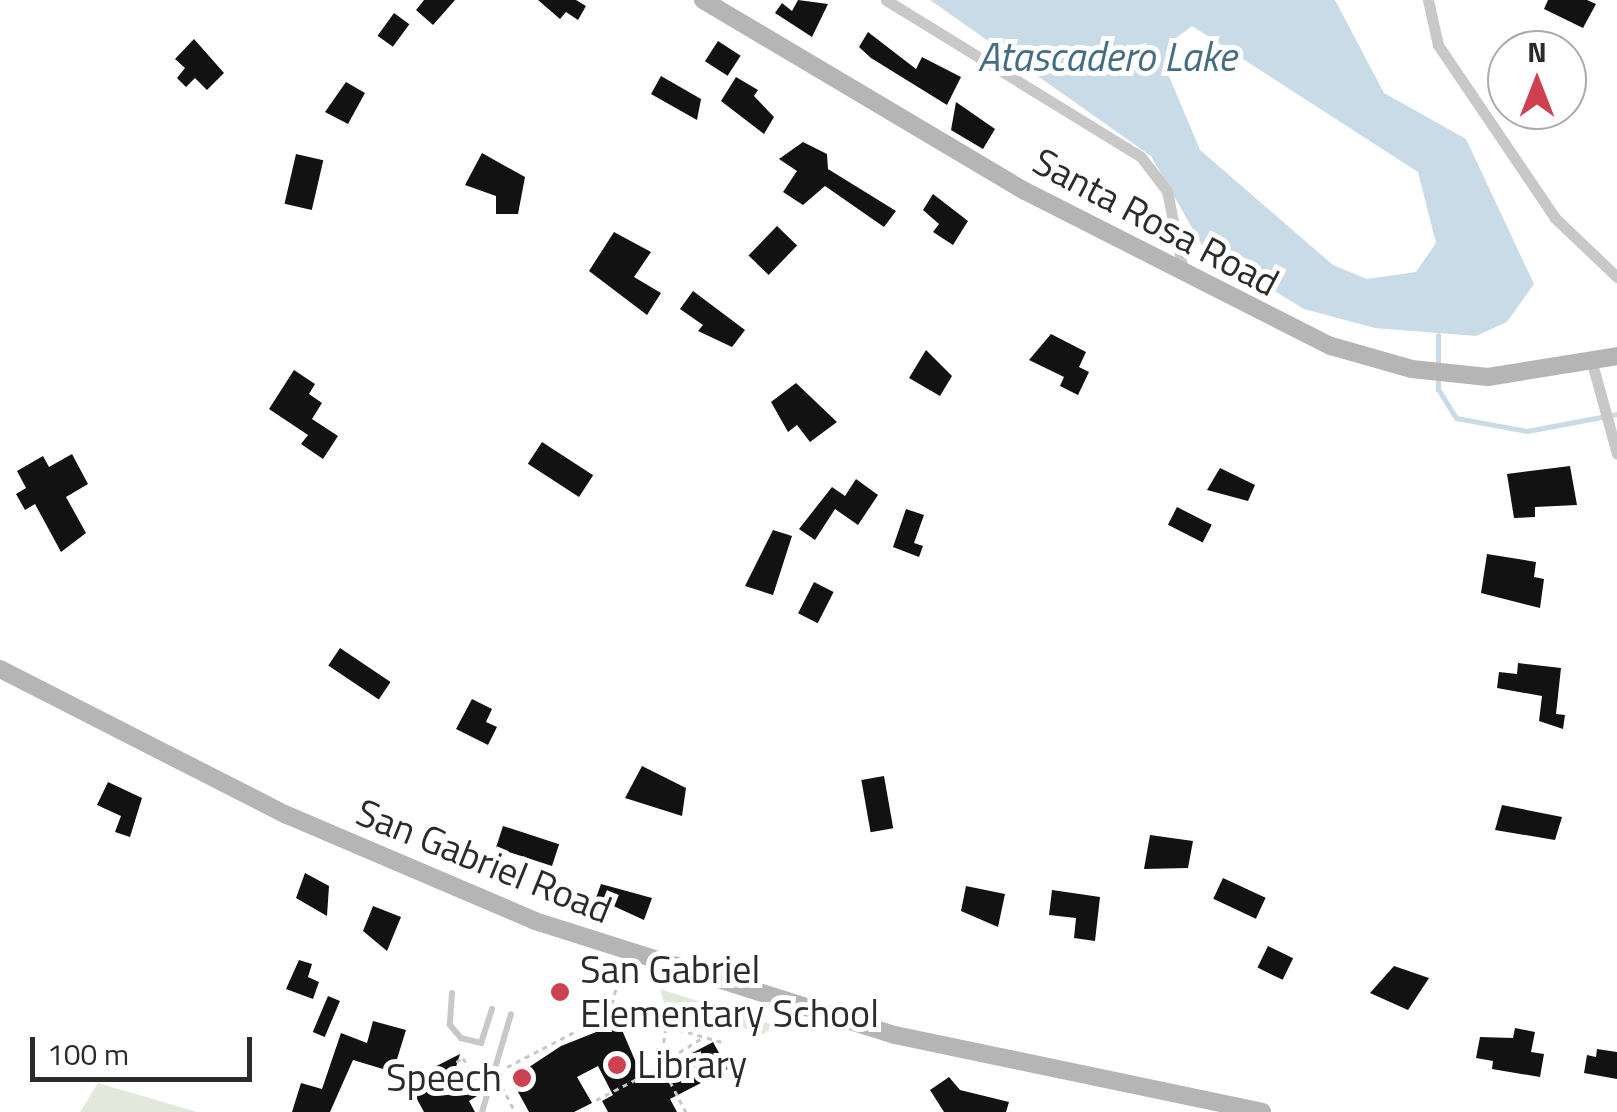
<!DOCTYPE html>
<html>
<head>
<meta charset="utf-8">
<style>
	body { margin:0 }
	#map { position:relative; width:1617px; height:1112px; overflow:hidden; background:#fff; font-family:"Titillium Web",sans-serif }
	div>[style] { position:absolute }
	.green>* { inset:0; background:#e2e8da }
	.water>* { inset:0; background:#c8dbe6 }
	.stream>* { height:5px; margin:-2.5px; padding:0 2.5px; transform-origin:2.5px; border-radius:2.5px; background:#c8dbe6 }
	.building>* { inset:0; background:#121212; transform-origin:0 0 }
	.path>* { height:2.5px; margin-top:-1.25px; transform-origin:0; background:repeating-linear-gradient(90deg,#c8c8c8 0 5px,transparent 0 10px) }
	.lane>* { height:6px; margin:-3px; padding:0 3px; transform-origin:3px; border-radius:3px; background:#c8c8c8 }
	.street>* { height:11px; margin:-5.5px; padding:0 5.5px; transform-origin:5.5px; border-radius:5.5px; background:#c8c8c8 }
	.secondary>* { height:18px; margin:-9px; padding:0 9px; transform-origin:9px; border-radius:9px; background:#b5b5b5 }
	.dots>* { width:28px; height:28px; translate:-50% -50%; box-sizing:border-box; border:5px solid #fff; border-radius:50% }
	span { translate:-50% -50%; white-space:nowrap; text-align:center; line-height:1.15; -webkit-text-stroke:10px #fff; paint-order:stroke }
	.street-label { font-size:38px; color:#2b2b2b }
	.poi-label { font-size:38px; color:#2b2b2b }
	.left { translate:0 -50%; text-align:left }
	.right { translate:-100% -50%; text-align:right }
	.water-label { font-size:40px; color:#446d83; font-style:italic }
	.north { position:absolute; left:1487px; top:30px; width:100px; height:100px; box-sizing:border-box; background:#fff; border:2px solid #aaa; border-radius:50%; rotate:0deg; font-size:28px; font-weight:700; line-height:40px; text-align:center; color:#2b2b2b }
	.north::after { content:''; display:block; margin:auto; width:35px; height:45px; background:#cf4051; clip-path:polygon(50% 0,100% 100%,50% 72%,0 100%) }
	.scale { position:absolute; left:30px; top:1037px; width:222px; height:45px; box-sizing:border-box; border:5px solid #2b2b2b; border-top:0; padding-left:12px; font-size:30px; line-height:35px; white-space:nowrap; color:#2b2b2b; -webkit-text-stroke:8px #fff; paint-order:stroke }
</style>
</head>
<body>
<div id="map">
	<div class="green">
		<i style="clip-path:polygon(660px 989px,774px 1025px,773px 1028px,763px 1034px,664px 1003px)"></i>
		<i style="clip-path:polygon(98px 1083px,197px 1112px,80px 1112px)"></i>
	</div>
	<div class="water">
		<i style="clip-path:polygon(evenodd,930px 0,1335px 0,1384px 93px,1466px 139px,1534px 284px,1507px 322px,1476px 336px,1375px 328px,1304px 309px,1203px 247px,1151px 156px,930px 0,1192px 26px,1418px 172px,1436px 243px,1416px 272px,1367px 279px,1333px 265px,1200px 150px,1166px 69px,1168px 44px,1192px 26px)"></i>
	</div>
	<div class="stream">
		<i style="left:1438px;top:335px;width:54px;rotate:90deg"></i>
		<i style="left:1438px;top:389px;width:34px;rotate:58deg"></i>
		<i style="left:1456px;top:418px;width:72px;rotate:10.4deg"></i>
		<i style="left:1527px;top:431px;width:92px;rotate:-10.7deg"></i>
	</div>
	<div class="building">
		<i style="clip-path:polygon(424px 0,455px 0,433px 25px,416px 10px)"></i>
		<i style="clip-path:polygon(538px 0,576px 0,586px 6px,578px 20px,566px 12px,560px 19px)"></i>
		<i style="clip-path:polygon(798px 0,828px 4px,812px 37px,775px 13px,782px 3px,792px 11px)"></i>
		<i style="clip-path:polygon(1548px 0,1587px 0,1596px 4px,1583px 28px,1544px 9px)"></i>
		<i style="left:394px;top:13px;width:19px;height:28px;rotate:36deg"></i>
		<i style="clip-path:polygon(868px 32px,916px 69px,922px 57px,961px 77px,947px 105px,871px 58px,859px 47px)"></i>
		<i style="clip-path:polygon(194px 39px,224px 73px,207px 90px,195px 78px,186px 87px,177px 78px,185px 68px,175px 59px)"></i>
		<i style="left:718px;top:41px;width:27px;height:24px;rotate:33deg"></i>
		<i style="clip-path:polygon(661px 76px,701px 99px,697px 120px,651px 94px)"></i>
		<i style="clip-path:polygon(736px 77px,758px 90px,754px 96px,774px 117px,764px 134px,721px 101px)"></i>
		<i style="clip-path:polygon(346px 82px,365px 93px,348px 124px,325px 112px)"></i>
		<i style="clip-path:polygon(956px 102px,995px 129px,983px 149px,951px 130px)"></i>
		<i style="clip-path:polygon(803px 142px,827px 154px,828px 169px,896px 211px,884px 227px,825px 186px,803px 205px,783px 192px,797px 171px,779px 159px)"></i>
		<i style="clip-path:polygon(482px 153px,525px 177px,518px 214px,496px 214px,496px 196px,465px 185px)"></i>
		<i style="left:296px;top:154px;width:28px;height:51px;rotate:13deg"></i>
		<i style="clip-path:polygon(933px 194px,968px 221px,953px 245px,933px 232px,939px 224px,923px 210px)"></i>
		<i style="left:777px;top:226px;width:28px;height:41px;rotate:44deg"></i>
		<i style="clip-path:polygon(614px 232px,651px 252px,634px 277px,661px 293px,647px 315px,589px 271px)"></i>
		<i style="clip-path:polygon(693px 291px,745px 330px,732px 347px,698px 331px,703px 325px,680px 309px)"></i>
		<i style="clip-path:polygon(1051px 334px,1086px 352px,1079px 367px,1089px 372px,1078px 395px,1060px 386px,1064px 377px,1029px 360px)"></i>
		<i style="clip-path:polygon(926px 350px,952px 376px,940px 396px,909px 378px)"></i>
		<i style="clip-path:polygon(294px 370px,315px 384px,309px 394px,322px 403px,312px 419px,338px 436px,323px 459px,301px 444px,308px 435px,269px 409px)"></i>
		<i style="clip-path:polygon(796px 383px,837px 422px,810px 442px,797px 425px,788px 432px,771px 402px)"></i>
		<i style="left:542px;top:442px;width:61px;height:26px;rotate:33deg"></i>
		<i style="clip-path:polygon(72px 454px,88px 484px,66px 497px,86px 533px,61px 552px,35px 504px,25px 510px,16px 494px,26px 488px,17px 471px,43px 456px,49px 467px)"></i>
		<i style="clip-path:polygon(1570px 466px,1577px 505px,1535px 507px,1535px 517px,1514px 518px,1507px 474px)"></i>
		<i style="clip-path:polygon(1220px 468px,1255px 485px,1248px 501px,1207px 490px)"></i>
		<i style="clip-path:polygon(856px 479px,878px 495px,858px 525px,835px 509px,815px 540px,799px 529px,832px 487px,845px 496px)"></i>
		<i style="left:1177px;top:507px;width:39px;height:20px;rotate:27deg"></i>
		<i style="clip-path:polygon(906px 509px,924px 515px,914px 543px,923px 546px,919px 557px,893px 547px)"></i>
		<i style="clip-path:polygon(773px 530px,792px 536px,773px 595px,745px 586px)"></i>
		<i style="clip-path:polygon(1487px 554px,1536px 562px,1534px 577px,1544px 579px,1540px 608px,1481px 593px)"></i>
		<i style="left:814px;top:582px;width:22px;height:35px;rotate:27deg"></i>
		<i style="left:340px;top:648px;width:61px;height:21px;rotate:34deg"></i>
		<i style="clip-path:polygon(1518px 663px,1561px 668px,1556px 714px,1565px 715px,1563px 729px,1539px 721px,1542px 696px,1497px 688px,1499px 672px,1517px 674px)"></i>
		<i style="clip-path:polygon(472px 699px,492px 709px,486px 722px,497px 727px,488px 745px,456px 729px)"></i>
		<i style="clip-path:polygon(642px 766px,686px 788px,682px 816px,625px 798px)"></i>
		<i style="left:884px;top:776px;width:53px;height:23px;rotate:80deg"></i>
		<i style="clip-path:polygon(108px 782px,142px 798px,130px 837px,115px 832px,121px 816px,97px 805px)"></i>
		<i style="clip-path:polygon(1502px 805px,1562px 817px,1555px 840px,1495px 830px)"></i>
		<i style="left:503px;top:826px;width:59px;height:23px;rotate:18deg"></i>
		<i style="clip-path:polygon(1150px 835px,1193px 841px,1188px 868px,1144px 869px)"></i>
		<i style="clip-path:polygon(305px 873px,329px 886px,327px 916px,296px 898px)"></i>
		<i style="left:1223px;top:878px;width:47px;height:23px;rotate:25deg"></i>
		<i style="clip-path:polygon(601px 884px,652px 898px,644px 920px,596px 898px)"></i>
		<i style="clip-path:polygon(966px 886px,1005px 894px,998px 927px,961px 911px)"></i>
		<i style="clip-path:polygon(1052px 890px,1100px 897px,1095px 941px,1074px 938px,1076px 918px,1049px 915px)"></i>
		<i style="clip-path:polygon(373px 906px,401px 917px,387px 951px,363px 931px)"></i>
		<i style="left:1268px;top:946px;width:28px;height:24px;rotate:26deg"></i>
		<i style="clip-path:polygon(299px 960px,312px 964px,308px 977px,319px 982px,313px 999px,286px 989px)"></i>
		<i style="clip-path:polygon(1394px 966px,1429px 978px,1408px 1010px,1370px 993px)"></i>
		<i style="left:328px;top:996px;width:13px;height:39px;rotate:23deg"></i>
		<i style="clip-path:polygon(373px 1021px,406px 1030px,393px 1072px,353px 1060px,330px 1112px,292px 1112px,301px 1083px,322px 1089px,341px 1033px,367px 1043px)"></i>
		<i style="clip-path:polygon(619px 1023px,643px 1079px,713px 1042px,728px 1069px,670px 1099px,677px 1112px,608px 1112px,602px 1101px,613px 1095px,598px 1066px,577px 1077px,592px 1103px,574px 1112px,529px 1112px,511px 1079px,561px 1046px)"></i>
		<i style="clip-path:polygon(1515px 1028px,1535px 1032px,1531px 1052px,1544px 1054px,1540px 1077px,1492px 1069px,1493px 1061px,1476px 1058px,1480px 1037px,1513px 1038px)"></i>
		<i style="clip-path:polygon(1597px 1049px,1617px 1052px,1617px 1079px,1584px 1073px,1587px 1055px,1596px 1057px)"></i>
		<i style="clip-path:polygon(460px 1054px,456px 1067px,477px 1096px,469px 1101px,475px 1112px,424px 1112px,407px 1081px)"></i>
		<i style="clip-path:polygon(949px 1077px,960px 1090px,1009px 1102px,1006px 1112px,944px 1112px,930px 1090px)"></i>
	</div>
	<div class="path">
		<i style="left:611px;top:1010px;width:119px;rotate:16.1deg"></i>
		<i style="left:666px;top:1028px;width:36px;rotate:98deg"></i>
		<i style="left:661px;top:1064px;width:54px;rotate:62.5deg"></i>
		<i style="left:456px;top:1062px;width:8px;rotate:-30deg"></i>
		<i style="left:463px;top:1058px;width:32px;rotate:58deg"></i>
		<i style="left:662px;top:1063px;width:47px;rotate:-32deg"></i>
		<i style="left:507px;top:1067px;width:115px;rotate:-27.5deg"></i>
		<i style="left:609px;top:1014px;width:39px;rotate:-75deg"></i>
		<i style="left:502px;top:1086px;width:29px;rotate:63deg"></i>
		<i style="left:596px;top:1100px;width:72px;rotate:-27.3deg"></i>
	</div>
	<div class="lane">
		<i style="left:452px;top:993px;width:32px;rotate:94deg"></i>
		<i style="left:450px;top:1025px;width:17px;rotate:50deg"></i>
		<i style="left:461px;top:1038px;width:21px;rotate:14deg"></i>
		<i style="left:481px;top:1043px;width:36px;rotate:-72deg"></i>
		<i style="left:482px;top:1112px;width:102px;rotate:-73.5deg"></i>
	</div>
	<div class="street">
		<i style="left:886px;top:0;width:299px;rotate:31.6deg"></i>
		<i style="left:1141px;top:157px;width:43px;rotate:52.6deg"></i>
		<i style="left:1167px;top:191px;width:81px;rotate:78.6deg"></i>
		<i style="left:1428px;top:0;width:46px;rotate:77.5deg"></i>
		<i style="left:1438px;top:45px;width:209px;rotate:55.9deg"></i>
		<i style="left:1555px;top:218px;width:86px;rotate:43.6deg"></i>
		<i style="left:1592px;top:363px;width:94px;rotate:74.6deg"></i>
	</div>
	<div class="secondary">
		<i style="left:703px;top:0;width:374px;rotate:30.7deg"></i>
		<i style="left:1025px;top:191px;width:343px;rotate:26.9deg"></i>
		<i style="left:1331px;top:346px;width:84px;rotate:15.9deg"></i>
		<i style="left:1412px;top:369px;width:76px;rotate:6deg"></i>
		<i style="left:1488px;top:377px;width:131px;rotate:-9.2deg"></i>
		<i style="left:0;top:669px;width:322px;rotate:27deg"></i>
		<i style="left:287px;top:815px;width:270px;rotate:23.1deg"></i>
		<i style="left:535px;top:921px;width:378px;rotate:17.6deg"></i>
		<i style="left:895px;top:1035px;width:375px;rotate:11.8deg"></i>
	</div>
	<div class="dots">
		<i style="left:560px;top:992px;background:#cf4051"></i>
		<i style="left:617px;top:1065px;background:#cf4051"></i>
		<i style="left:522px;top:1078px;background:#cf4051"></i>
	</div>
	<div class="street-label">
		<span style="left:1156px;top:222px;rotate:28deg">Santa Rosa Road</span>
		<span style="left:484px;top:861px;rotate:22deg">San Gabriel Road</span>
	</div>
	<div class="poi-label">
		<span class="left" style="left:580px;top:992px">San Gabriel<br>Elementary School</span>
		<span class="left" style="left:637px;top:1065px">Library</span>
		<span class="right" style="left:502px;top:1078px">Speech</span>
	</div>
	<div class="water-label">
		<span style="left:1107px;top:57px">Atascadero Lake</span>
	</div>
	<div class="north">N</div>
	<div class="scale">100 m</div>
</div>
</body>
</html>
